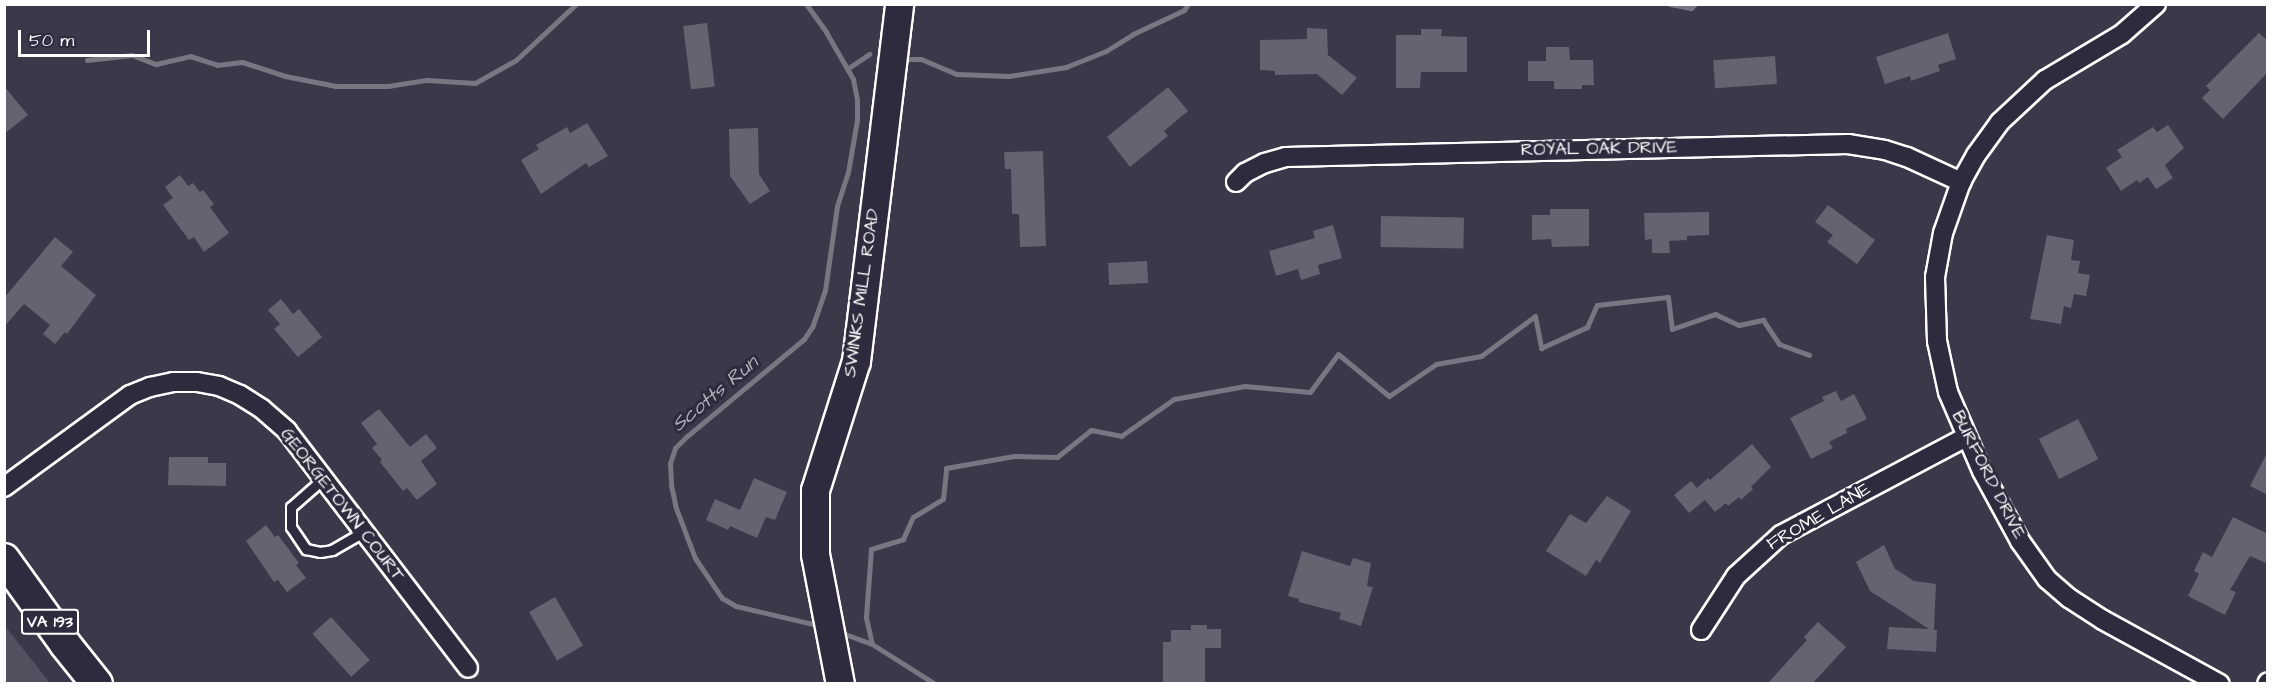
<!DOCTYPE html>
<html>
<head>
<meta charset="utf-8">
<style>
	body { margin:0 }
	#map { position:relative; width:2272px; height:688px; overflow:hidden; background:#3c3749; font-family:"Architects Daughter",sans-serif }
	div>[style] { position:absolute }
	.green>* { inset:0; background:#555060 }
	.stream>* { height:5px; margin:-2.5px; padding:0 2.5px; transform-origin:2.5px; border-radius:2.5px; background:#797682 }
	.building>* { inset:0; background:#666270; transform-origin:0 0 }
	.roads { filter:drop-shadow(2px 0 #fff) drop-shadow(-2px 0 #fff) drop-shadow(0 2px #fff) drop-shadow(0 -2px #fff) }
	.lane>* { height:9px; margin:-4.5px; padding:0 4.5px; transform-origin:4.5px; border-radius:4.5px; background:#2f2a3d }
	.street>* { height:18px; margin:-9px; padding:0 9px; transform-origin:9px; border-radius:9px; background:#2f2a3d }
	.secondary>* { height:27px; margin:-13.5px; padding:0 13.5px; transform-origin:13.5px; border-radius:13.5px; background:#2f2a3d }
	.primary>* { height:30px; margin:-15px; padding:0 15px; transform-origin:15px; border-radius:15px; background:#2f2a3d }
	span { translate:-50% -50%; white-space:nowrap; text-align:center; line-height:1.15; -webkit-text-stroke:6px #2f2a3d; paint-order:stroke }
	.shield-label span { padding:2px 4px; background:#2f2a3d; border:2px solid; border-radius:4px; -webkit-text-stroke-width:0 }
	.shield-label { font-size:16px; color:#fff; font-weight:700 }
	.street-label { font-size:18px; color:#fff }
	.water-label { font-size:20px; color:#b5b4ba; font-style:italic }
	.frame { position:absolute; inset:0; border:6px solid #fff; pointer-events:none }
	.scale { position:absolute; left:18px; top:30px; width:132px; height:27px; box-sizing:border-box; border:3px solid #fff; border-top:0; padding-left:8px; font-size:18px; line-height:21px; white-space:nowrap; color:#fff; -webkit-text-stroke:4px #2f2a3d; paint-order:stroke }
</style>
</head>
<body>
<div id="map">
	<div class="green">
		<i style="clip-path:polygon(4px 626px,5px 626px,50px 683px,5px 683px)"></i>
	</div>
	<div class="stream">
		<i style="left:806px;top:4px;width:34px;rotate:54deg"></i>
		<i style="left:826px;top:32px;width:54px;rotate:60.1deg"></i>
		<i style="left:853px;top:79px;width:21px;rotate:79deg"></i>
		<i style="left:857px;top:100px;width:20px;rotate:90deg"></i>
		<i style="left:857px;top:120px;width:53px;rotate:99.8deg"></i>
		<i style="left:848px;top:172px;width:36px;rotate:108deg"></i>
		<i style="left:837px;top:206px;width:85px;rotate:98.1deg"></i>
		<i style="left:825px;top:290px;width:39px;rotate:109deg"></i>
		<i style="left:812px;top:327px;width:14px;rotate:124deg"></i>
		<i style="left:804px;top:339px;width:152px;rotate:140.3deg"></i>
		<i style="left:687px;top:436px;width:17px;rotate:135deg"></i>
		<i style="left:675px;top:448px;width:16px;rotate:108deg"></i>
		<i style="left:670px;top:463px;width:22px;rotate:87deg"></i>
		<i style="left:671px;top:485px;width:24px;rotate:78deg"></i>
		<i style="left:676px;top:508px;width:53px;rotate:69.2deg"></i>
		<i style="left:695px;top:558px;width:48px;rotate:56deg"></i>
		<i style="left:722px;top:598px;width:16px;rotate:30deg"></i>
		<i style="left:736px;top:606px;width:87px;rotate:13.2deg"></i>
		<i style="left:1670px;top:4px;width:21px;rotate:11deg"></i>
		<i style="left:1691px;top:8px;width:6px;rotate:-45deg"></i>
		<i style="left:906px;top:59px;width:15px"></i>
		<i style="left:921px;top:59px;width:39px;rotate:23deg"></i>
		<i style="left:957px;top:74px;width:52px;rotate:2.2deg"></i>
		<i style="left:1009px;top:76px;width:58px;rotate:-9deg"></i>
		<i style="left:1066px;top:67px;width:43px;rotate:-21.8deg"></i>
		<i style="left:1106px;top:51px;width:32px;rotate:-32deg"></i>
		<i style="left:1133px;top:34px;width:56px;rotate:-25.2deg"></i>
		<i style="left:1184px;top:10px;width:7px;rotate:-56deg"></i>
		<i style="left:87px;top:60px;width:45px;rotate:-6.3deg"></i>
		<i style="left:132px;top:55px;width:26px;rotate:21deg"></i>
		<i style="left:156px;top:64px;width:35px;rotate:-13deg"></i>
		<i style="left:190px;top:56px;width:28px;rotate:18deg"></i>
		<i style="left:217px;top:65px;width:25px;rotate:-7deg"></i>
		<i style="left:242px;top:62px;width:45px;rotate:18deg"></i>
		<i style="left:285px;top:76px;width:52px;rotate:11.1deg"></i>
		<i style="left:336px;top:86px;width:52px"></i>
		<i style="left:388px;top:86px;width:39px;rotate:-9deg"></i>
		<i style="left:427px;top:80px;width:48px;rotate:3.6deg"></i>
		<i style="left:475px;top:83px;width:47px;rotate:-29.3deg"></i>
		<i style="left:516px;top:60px;width:82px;rotate:-43deg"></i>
		<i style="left:847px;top:69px;width:27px;rotate:-34deg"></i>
		<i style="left:839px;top:632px;width:35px;rotate:20deg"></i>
		<i style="left:872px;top:644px;width:75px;rotate:32.4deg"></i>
		<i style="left:872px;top:644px;width:28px;rotate:-103deg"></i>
		<i style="left:866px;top:617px;width:68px;rotate:-85.8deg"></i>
		<i style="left:871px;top:549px;width:34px;rotate:-17deg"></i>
		<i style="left:903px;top:539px;width:24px;rotate:-66deg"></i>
		<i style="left:913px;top:517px;width:35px;rotate:-31deg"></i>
		<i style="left:943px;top:499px;width:31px;rotate:-84deg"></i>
		<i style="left:946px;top:468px;width:69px;rotate:-10deg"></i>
		<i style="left:1014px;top:456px;width:43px;rotate:1.3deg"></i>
		<i style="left:1057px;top:457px;width:43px;rotate:-38.5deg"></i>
		<i style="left:1091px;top:430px;width:31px;rotate:11deg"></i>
		<i style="left:1121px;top:436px;width:65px;rotate:-34.9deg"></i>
		<i style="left:1174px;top:399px;width:72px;rotate:-10.4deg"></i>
		<i style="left:1245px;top:386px;width:65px;rotate:5.3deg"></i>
		<i style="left:1310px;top:392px;width:47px;rotate:-53.6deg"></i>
		<i style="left:1338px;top:354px;width:66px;rotate:39.5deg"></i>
		<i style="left:1389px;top:396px;width:57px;rotate:-34.2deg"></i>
		<i style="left:1436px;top:364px;width:46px;rotate:-10.1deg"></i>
		<i style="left:1481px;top:356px;width:67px;rotate:-36.5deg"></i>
		<i style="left:1535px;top:316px;width:33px;rotate:79deg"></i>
		<i style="left:1541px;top:348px;width:51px;rotate:-24.5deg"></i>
		<i style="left:1587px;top:327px;width:24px;rotate:-66deg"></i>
		<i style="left:1597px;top:305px;width:71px;rotate:-6.4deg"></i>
		<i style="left:1668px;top:297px;width:32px;rotate:83deg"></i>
		<i style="left:1672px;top:329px;width:46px;rotate:-19.2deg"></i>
		<i style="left:1715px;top:314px;width:26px;rotate:25deg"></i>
		<i style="left:1739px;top:325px;width:25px;rotate:-12deg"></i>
		<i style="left:1763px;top:320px;width:29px;rotate:56deg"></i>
		<i style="left:1779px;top:344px;width:32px;rotate:20deg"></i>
	</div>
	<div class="building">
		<i style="left:707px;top:23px;width:64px;height:24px;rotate:83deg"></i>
		<i style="clip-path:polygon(1307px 28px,1327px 29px,1328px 55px,1357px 78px,1342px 95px,1317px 74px,1275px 75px,1275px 71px,1260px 70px,1260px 40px,1307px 39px)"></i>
		<i style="clip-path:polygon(1421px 29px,1442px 29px,1441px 36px,1467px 37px,1467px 72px,1421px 72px,1420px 88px,1396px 88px,1396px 35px,1421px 35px)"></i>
		<i style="clip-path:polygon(1948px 33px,1956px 59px,1938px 65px,1940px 71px,1911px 81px,1910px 76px,1885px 84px,1876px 57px)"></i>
		<i style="clip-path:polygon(2259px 33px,2268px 41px,2268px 72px,2223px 119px,2202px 98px,2210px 90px,2206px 86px)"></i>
		<i style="clip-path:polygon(1546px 47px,1569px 47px,1570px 60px,1593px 60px,1594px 85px,1582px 85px,1582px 89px,1554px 89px,1554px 81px,1528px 81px,1528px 61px,1546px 61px)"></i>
		<i style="left:1775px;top:56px;width:28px;height:62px;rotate:86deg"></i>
		<i style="clip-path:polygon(4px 86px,28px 115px,4px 134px)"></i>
		<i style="clip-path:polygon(1168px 87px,1188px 111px,1164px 131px,1168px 136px,1130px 167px,1107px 137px)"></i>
		<i style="clip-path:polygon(587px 123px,608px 156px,589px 167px,586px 163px,541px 194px,521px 160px,539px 149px,536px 145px,567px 127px,570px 133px)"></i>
		<i style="clip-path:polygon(2168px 125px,2184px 148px,2165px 165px,2173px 178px,2156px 189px,2148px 177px,2139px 183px,2137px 180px,2121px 191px,2106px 168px,2122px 157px,2117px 150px,2153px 127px,2157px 132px)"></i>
		<i style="clip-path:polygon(758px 128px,759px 174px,770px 191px,750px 204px,730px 176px,729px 129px)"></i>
		<i style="clip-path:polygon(1043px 151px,1046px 246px,1020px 247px,1019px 214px,1012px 214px,1011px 169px,1005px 169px,1004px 152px)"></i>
		<i style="clip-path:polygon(180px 175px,188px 186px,193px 183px,200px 192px,203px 190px,214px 204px,210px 207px,229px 233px,204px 252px,194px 237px,189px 240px,163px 205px,173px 198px,165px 187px)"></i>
		<i style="clip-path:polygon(1828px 205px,1875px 240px,1857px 264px,1827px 242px,1833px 235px,1815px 222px)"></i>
		<i style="clip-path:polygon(1550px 209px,1589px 209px,1589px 246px,1552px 247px,1551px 239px,1532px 240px,1532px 215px,1550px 215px)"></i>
		<i style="clip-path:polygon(1709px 212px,1709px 235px,1687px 236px,1687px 240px,1669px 241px,1670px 253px,1652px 253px,1652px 239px,1645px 240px,1644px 213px)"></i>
		<i style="left:1381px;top:216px;width:83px;height:31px;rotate:1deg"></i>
		<i style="clip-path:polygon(1333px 225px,1342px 258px,1318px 265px,1320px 274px,1301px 280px,1298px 269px,1276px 276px,1269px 251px,1315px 238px,1313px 231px)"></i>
		<i style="clip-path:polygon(2047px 235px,2074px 240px,2071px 260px,2080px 261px,2078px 273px,2090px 275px,2086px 296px,2074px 294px,2071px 308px,2064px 306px,2061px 324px,2030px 319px)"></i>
		<i style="clip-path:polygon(55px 237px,73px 252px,61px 266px,96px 295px,67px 334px,65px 332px,55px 344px,43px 334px,50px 325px,24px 304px,4px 327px,4px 298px)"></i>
		<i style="left:1147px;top:261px;width:22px;height:39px;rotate:87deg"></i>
		<i style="clip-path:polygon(281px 299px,293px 314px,299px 309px,322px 337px,298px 357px,274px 329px,280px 324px,268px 310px)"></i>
		<i style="clip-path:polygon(1836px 391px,1841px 401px,1854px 394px,1867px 419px,1846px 429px,1847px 433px,1829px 442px,1833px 448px,1811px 459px,1790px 418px,1824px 401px,1822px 397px)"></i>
		<i style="clip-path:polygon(379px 409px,410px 447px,426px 434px,437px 448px,421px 461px,437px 484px,417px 500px,407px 488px,403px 491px,380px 462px,382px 460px,372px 448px,377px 444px,361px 423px)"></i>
		<i style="left:2078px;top:419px;width:45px;height:44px;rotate:63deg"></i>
		<i style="clip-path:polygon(1752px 444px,1771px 467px,1751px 487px,1753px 489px,1741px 500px,1739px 497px,1728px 506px,1726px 503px,1715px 512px,1705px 500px,1689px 513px,1674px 495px,1691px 481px,1697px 488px,1708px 478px,1710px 480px)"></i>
		<i style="clip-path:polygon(2268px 451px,2268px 495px,2250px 486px)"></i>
		<i style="clip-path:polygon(169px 457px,208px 457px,208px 463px,226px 463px,226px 486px,168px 485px)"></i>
		<i style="clip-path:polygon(754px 478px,787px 492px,775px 520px,766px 517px,757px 538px,730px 526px,728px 530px,706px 520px,715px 499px,740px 510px)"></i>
		<i style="clip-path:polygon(1607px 496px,1631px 511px,1600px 563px,1596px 560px,1586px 576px,1546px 551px,1570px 514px,1586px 523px)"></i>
		<i style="clip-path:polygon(2233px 517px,2268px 534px,2268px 564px,2250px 556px,2230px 590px,2236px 592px,2225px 615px,2188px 596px,2199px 574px,2194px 571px,2203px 552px,2212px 557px)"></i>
		<i style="clip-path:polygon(266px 525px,275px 537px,278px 535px,299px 563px,296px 565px,306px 578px,287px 592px,278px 580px,274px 582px,246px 541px)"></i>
		<i style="clip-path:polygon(1884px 545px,1895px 569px,1914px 581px,1936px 584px,1934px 630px,1937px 630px,1936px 652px,1887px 649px,1889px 627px,1929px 629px,1870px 591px,1856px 562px)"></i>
		<i style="clip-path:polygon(1302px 551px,1350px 566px,1353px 558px,1371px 563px,1367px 586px,1373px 587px,1361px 626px,1339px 619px,1341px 613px,1299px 602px,1299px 599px,1288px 596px)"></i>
		<i style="left:555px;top:597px;width:56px;height:30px;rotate:60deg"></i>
		<i style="left:331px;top:617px;width:58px;height:25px;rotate:48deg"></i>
		<i style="clip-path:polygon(1818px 622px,1846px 647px,1812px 684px,1767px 684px,1807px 640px,1804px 637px)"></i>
		<i style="clip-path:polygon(1191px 625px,1207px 625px,1207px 629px,1221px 629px,1221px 648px,1205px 648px,1205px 684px,1163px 684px,1163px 642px,1171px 642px,1171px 630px,1191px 630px)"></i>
	</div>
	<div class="roads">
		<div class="lane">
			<i style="left:324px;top:478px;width:44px;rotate:138.7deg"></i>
			<i style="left:291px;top:507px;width:20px;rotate:90deg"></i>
			<i style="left:291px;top:527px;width:27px;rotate:56deg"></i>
			<i style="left:306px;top:549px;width:14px;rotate:12deg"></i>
			<i style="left:320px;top:552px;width:12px;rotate:-9deg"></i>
			<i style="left:332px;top:550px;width:38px;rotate:-30deg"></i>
		</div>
		<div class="street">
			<i style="left:2156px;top:4px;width:45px;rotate:138.6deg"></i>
			<i style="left:2122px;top:34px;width:90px;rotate:149.1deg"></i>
			<i style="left:2045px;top:80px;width:62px;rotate:137deg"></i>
			<i style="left:2000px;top:122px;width:41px;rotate:126deg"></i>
			<i style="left:1976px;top:155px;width:31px;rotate:119deg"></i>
			<i style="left:1961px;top:182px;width:54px;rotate:109.4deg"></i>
			<i style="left:1943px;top:233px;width:45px;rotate:100.3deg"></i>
			<i style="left:1935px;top:277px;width:64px;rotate:88.2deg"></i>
			<i style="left:1937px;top:341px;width:52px;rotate:77.8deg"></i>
			<i style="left:1948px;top:392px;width:86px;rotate:66.7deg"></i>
			<i style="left:1982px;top:471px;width:80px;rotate:61.5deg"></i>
			<i style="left:2020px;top:541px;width:47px;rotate:54.6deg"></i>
			<i style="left:2047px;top:579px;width:29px;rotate:41deg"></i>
			<i style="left:2069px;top:598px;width:40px;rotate:32.9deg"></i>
			<i style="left:2103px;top:620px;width:133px;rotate:28.7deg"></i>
			<i style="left:1236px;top:182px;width:13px;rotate:-45deg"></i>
			<i style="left:1245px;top:173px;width:22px;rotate:-27deg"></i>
			<i style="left:1265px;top:163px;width:22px;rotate:-16deg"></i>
			<i style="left:1286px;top:157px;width:562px;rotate:-1.33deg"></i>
			<i style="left:1848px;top:144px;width:37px;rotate:9deg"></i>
			<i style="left:1885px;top:150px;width:23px;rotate:18deg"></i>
			<i style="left:1907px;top:157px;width:60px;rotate:24.8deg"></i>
			<i style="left:4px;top:487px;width:156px;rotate:-36.1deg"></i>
			<i style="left:130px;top:395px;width:22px;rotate:-22deg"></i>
			<i style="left:150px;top:387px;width:24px;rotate:-12deg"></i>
			<i style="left:173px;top:382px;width:24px"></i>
			<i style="left:197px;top:382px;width:22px;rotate:10deg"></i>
			<i style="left:219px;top:386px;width:23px;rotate:23deg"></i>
			<i style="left:240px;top:395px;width:26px;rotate:32deg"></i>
			<i style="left:262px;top:409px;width:33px;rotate:41deg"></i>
			<i style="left:287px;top:431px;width:298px;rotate:52.6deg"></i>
			<i style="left:1701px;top:630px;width:64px;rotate:-57.1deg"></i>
			<i style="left:1736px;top:576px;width:61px;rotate:-42.3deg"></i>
			<i style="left:1781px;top:535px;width:209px;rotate:-27.9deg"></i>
			<i style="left:2267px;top:684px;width:2px;rotate:-63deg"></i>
		</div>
		<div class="secondary">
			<i style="left:840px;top:684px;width:132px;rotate:-100.9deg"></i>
			<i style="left:815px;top:554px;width:64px;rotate:-90deg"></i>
			<i style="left:815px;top:490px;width:135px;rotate:-72.4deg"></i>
			<i style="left:856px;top:361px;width:360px;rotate:-83.1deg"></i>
		</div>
		<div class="primary">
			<i style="left:4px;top:559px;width:105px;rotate:54.3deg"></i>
			<i style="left:65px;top:644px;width:51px;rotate:51.3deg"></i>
		</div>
	</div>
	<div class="shield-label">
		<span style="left:50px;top:622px">VA 193</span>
	</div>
	<div class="street-label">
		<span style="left:1599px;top:149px;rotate:-1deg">ROYAL OAK DRIVE</span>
		<span style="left:862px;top:293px;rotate:-82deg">SWINKS MILL ROAD</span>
		<span style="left:1988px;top:475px;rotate:63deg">BURFORD DRIVE</span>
		<span style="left:342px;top:505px;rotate:52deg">GEORGETOWN COURT</span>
		<span style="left:1819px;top:517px;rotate:-30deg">FROME LANE</span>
	</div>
	<div class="water-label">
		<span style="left:715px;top:394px;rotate:-40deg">Scotts Run</span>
	</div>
	<div class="frame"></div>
	<div class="scale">50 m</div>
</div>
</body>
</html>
